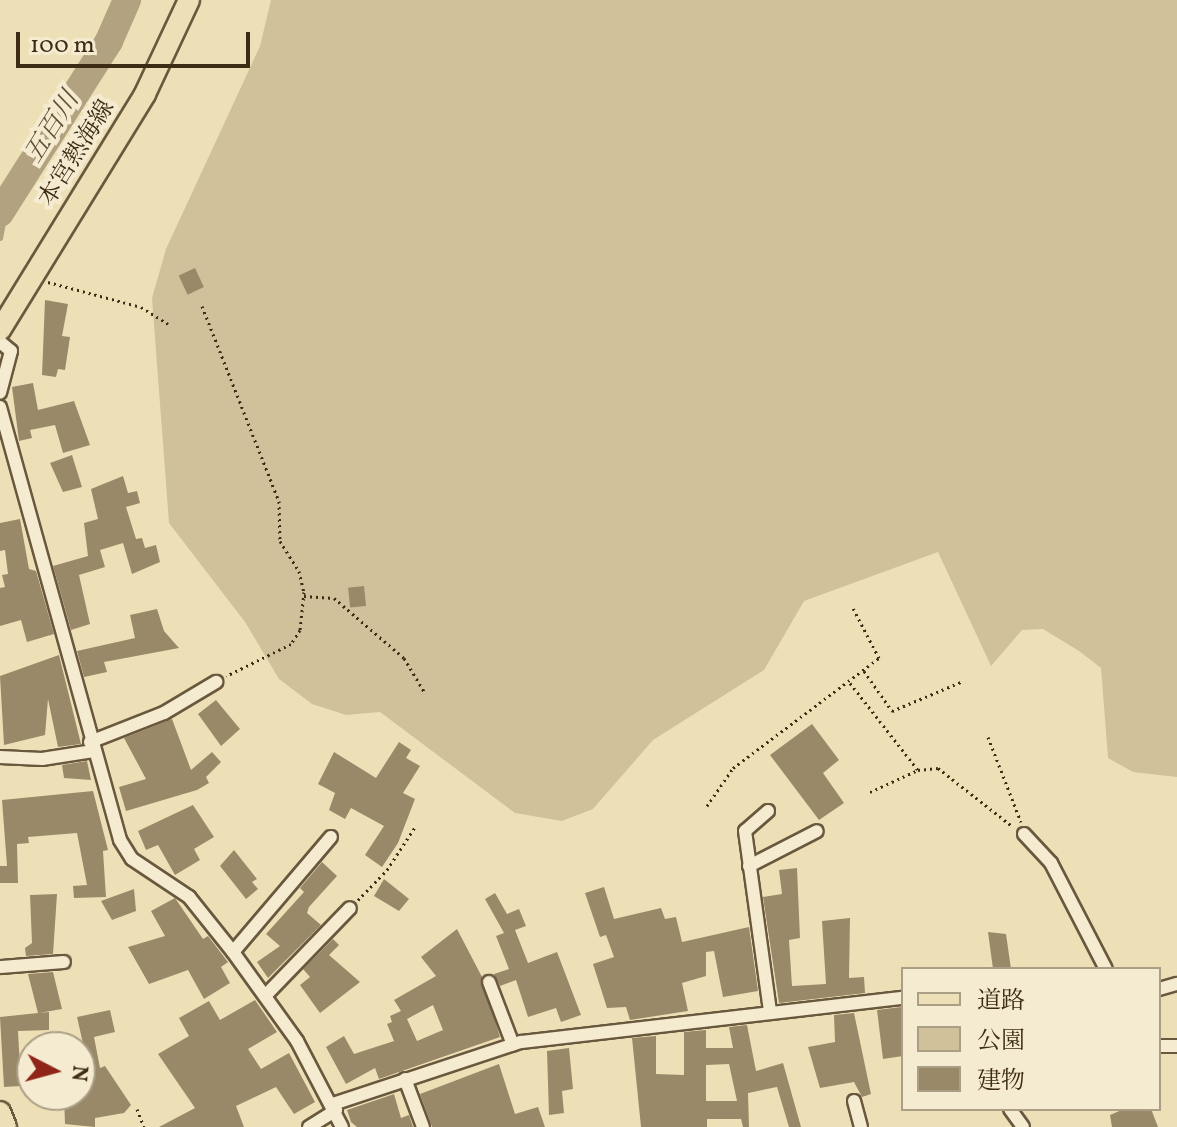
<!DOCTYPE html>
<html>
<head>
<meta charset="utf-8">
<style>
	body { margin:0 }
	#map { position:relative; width:1177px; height:1127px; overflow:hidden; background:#eee0b6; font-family:Vollkorn,"Noto Serif JP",serif }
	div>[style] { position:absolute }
	.green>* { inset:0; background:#d0c19b }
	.stream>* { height:5px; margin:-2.5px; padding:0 2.5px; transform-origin:2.5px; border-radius:2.5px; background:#b2a280 }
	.river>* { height:28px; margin:-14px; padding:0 14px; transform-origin:14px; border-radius:14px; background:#b2a280 }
	.building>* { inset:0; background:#998969; transform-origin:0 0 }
	.path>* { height:3px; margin-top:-1.5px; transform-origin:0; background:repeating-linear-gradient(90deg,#3d2b16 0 2px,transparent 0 6px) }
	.roads { filter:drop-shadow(2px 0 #69583e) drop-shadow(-2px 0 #69583e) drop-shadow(0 2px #69583e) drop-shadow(0 -2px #69583e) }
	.minor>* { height:12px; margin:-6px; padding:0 6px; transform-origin:6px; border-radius:6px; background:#f4ebd0 }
	.primary>* { height:20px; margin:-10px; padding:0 10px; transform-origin:10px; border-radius:10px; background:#eee0b6 }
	span { translate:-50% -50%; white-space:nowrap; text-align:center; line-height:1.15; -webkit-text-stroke:8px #f4ebd0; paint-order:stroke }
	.street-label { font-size:24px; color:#3d2b16 }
	.water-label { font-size:26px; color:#604f36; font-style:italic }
	.legend { position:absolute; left:901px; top:967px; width:260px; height:144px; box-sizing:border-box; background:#f4ebd0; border:2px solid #ab9e86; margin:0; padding:10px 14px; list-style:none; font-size:24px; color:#3d2b16 }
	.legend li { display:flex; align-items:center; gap:16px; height:40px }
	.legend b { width:40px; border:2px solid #ab9e86 }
	.north { position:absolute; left:16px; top:1031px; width:80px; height:80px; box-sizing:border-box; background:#f4ebd0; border:2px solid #ab9e86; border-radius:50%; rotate:96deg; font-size:22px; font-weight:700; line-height:32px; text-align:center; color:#3d2b16 }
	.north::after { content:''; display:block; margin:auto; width:28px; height:36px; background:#8f2418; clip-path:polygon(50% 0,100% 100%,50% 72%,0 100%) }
	.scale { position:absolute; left:16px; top:32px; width:234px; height:36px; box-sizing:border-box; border:4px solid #3d2b16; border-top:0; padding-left:10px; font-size:24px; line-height:28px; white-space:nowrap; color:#3d2b16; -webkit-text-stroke:6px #f4ebd0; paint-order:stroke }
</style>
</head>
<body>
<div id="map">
	<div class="green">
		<i style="clip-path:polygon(271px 0,1177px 0,1177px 777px,1133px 772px,1108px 758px,1101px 668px,1079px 651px,1043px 629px,1022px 630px,991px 666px,938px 552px,804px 601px,764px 670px,653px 740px,593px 809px,562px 821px,515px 813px,380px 712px,346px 715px,312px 704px,279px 679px,245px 622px,169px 523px,152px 298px,166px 249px,260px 46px)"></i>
	</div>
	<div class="stream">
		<i style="left:0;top:238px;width:33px;rotate:-79deg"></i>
	</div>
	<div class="river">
		<i style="left:0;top:213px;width:204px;rotate:-57.6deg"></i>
		<i style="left:109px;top:41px;width:45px;rotate:-66.3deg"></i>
	</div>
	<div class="building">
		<i style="left:195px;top:268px;width:21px;height:18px;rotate:65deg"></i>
		<i style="clip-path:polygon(45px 300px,68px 304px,62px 336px,70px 337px,65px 370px,58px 369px,56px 377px,42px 375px)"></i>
		<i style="clip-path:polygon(33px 383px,38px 410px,74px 401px,90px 445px,63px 453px,55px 425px,30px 430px,32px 438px,19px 441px,12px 387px)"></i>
		<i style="clip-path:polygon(72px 455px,82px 487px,63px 492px,50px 463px)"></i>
		<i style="clip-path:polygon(123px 476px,128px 493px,137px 491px,140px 503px,126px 507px,136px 539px,142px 538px,145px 548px,156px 545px,160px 562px,132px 574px,123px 543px,100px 550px,105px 567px,79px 575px,90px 624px,71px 630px,53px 566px,88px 556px,84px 523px,98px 519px,91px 489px)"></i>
		<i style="clip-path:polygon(20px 519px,29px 569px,36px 571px,54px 634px,27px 642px,21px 620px,0 626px,0 588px,5px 587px,2px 575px,8px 574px,5px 550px,0 551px,0 523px)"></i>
		<i style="left:364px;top:586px;width:20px;height:16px;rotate:84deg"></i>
		<i style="clip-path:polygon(157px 609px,164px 631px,179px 648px,104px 662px,107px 672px,84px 677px,77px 651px,135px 638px,130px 615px)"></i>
		<i style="clip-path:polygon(59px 655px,81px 744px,58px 747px,48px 699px,45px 735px,4px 745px,0 676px)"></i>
		<i style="clip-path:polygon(216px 700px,240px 729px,221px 746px,198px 714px)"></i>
		<i style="clip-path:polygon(172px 719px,191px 770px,212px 752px,221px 762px,206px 777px,209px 783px,197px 790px,126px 811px,119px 787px,146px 779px,124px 738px)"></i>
		<i style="clip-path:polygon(812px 724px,839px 760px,823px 773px,844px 803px,819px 820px,770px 755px)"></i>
		<i style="clip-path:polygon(399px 742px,411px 750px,406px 758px,420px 766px,403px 793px,415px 799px,398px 843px,382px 867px,365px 855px,384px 826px,351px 808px,345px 819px,329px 810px,335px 793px,318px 784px,334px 752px,376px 778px)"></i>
		<i style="clip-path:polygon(87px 761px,91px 780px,64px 778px,62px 765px)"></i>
		<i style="clip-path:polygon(93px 791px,108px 850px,103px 851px,106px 897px,74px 898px,73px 886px,87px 885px,77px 833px,28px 837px,29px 843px,17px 844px,18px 883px,0 883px,0 866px,7px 866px,2px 800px)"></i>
		<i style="clip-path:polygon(193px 805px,214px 837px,194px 849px,200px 860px,175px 875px,158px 845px,146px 850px,138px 831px)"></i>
		<i style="clip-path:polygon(234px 850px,257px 879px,252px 882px,258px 889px,246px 899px,220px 866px)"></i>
		<i style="clip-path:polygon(322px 862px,337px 876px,309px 907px,307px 913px,321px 925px,268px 978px,257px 962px,280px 946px,266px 934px,304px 892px,300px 888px)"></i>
		<i style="clip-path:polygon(797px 868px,800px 938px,789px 940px,792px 986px,826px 984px,822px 921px,850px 918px,849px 978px,864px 977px,865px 993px,779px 1003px,763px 897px,782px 894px,779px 870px)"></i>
		<i style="clip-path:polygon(384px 879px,409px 899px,399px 911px,374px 896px)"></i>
		<i style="clip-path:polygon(604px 887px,614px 919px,661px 908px,665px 919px,676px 917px,682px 942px,749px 927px,758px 991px,723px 997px,714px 951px,706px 952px,706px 976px,682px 983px,688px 1011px,630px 1020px,626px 1007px,607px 1008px,593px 964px,614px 957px,606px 935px,600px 937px,585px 893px)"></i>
		<i style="clip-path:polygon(134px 889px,136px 911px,112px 920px,101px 901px)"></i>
		<i style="clip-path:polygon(495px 893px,507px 914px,519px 909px,526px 926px,515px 930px,528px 963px,557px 952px,581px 1015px,561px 1022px,556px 1008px,528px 1017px,516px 980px,500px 986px,494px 974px,509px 969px,496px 936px,504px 933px,485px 899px)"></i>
		<i style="clip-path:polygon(57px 894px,53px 954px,26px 956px,25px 948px,32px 943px,30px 895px)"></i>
		<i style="clip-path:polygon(175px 898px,203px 939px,208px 936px,228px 962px,221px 967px,230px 983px,204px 999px,188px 970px,149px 984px,128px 947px,165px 936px,151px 911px)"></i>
		<i style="clip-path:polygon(evenodd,457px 929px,482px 977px,500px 1037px,379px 1079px,375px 1068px,346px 1084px,326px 1047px,344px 1036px,354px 1054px,394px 1041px,387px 1024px,392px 1022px,390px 1016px,401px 1011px,394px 1000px,436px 976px,421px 957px,457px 929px,433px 1005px,443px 1030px,417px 1041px,407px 1019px,433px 1005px)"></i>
		<i style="clip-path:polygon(988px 932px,1006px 934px,1011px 969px,993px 969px)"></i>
		<i style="clip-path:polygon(333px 939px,339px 945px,329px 955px,360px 982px,320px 1013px,300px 985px,310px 977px,303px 969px)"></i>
		<i style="clip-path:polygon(53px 972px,62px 1009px,39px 1013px,49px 1012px,49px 1030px,18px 1031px,21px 1086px,4px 1087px,0 1017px,38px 1013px,28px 974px)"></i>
		<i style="clip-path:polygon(255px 1000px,277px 1032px,248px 1049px,261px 1069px,289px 1053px,315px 1102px,294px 1114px,276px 1087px,236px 1106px,244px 1127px,159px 1127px,195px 1108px,158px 1054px,189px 1036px,179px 1018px,209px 1001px,220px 1020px)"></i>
		<i style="clip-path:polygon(901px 1007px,903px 1056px,883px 1059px,877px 1010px)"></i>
		<i style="clip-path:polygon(110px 1010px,115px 1032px,94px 1037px,100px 1068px,105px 1066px,131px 1105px,124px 1113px,95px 1118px,95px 1127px,65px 1124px,64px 1095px,80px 1095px,80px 1048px,84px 1048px,77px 1017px)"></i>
		<i style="clip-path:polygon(854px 1013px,871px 1094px,862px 1097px,854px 1082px,820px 1088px,808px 1047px,835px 1042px,834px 1015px)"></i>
		<i style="clip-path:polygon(evenodd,747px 1025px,756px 1071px,783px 1063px,801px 1127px,789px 1127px,777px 1087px,748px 1093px,749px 1127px,743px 1127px,741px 1119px,707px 1119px,707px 1127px,641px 1127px,632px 1038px,656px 1036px,656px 1074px,684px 1075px,684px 1032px,706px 1030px,706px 1048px,733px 1048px,729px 1027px,747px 1025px,729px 1064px,737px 1101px,706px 1101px,706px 1065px,729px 1064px)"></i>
		<i style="clip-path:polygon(569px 1048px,573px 1089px,562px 1091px,564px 1113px,549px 1115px,547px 1051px)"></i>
		<i style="clip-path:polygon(499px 1064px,515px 1114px,538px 1107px,545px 1127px,432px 1127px,420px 1094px)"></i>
		<i style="clip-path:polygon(394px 1094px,401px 1118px,409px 1115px,413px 1127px,357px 1127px,351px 1122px,347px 1110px)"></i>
		<i style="clip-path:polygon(1124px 1109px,1151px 1109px,1158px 1127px,1112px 1127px,1110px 1115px)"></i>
	</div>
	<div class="path">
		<i style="left:48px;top:282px;width:96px;rotate:15deg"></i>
		<i style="left:141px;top:307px;width:32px;rotate:32deg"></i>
		<i style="left:202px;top:306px;width:210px;rotate:68.5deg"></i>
		<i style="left:279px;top:501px;width:40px;rotate:88.6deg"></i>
		<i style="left:280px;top:541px;width:36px;rotate:58deg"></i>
		<i style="left:299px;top:571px;width:22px;rotate:77deg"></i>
		<i style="left:304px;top:592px;width:38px;rotate:96deg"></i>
		<i style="left:300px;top:630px;width:17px;rotate:123deg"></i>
		<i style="left:291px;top:644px;width:72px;rotate:153.8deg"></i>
		<i style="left:304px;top:596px;width:30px;rotate:4deg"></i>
		<i style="left:334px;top:598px;width:92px;rotate:40.6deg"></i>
		<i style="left:404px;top:658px;width:41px;rotate:59deg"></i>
		<i style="left:864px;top:671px;width:49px;rotate:55deg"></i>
		<i style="left:892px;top:711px;width:75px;rotate:-22.8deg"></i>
		<i style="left:850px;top:683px;width:110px;rotate:52deg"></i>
		<i style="left:988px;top:737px;width:91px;rotate:68.8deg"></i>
		<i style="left:870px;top:792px;width:53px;rotate:-24.6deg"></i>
		<i style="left:918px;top:770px;width:20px;rotate:-6deg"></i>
		<i style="left:938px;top:768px;width:94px;rotate:38.1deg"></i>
		<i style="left:707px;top:806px;width:46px;rotate:-55.6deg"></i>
		<i style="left:733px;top:768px;width:183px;rotate:-37deg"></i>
		<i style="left:879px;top:658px;width:56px;rotate:-117.5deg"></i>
		<i style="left:358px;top:900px;width:42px;rotate:-46deg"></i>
		<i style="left:387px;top:870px;width:51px;rotate:-56.9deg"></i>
		<i style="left:137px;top:1109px;width:19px;rotate:69deg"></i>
	</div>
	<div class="roads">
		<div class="minor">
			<i style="left:0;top:342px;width:14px;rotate:39deg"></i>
			<i style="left:11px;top:351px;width:43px;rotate:104.7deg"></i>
			<i style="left:0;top:407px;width:449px;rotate:74.5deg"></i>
			<i style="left:120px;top:840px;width:22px;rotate:58deg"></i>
			<i style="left:132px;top:859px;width:69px;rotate:33.7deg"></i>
			<i style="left:189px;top:897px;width:70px;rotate:51.3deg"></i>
			<i style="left:233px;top:952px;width:110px;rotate:54.3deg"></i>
			<i style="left:297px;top:1041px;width:97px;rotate:62.4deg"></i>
			<i style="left:90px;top:742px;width:79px;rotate:-21.4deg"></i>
			<i style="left:164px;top:713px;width:61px;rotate:-30.8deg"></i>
			<i style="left:0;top:757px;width:42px;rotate:2.7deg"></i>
			<i style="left:42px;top:759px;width:52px;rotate:-8.9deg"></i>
			<i style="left:768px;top:811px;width:30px;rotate:139deg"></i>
			<i style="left:745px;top:831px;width:182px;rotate:82.1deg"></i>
			<i style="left:1024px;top:834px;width:40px;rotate:47deg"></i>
			<i style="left:1051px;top:863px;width:119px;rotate:62.6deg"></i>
			<i style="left:749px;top:866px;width:76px;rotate:-27.2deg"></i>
			<i style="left:233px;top:952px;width:151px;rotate:-49.6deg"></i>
			<i style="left:0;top:967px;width:64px;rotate:-4.5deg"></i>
			<i style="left:489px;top:982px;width:67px;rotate:69.1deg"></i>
			<i style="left:1159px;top:989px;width:19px;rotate:-16deg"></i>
			<i style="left:265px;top:996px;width:122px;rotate:-46deg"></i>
			<i style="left:1159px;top:1046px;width:18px"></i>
			<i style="left:405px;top:1079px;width:51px;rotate:69.4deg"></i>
			<i style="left:854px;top:1101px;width:27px;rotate:75deg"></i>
			<i style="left:333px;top:1104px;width:198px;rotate:-18.3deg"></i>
			<i style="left:521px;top:1042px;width:385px;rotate:-6.6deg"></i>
			<i style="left:1010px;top:1109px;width:22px;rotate:54deg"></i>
			<i style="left:309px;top:1127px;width:32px;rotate:-32deg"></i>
		</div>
		<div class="primary">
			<i style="left:0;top:330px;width:277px;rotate:-58.4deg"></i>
			<i style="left:145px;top:94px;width:104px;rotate:-64.9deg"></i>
			<i style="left:0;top:1112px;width:16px;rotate:68deg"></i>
		</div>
	</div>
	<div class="street-label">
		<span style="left:78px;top:154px;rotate:-58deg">本宮熱海線</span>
	</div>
	<div class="water-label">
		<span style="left:53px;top:128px;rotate:-58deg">五百川</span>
	</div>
	<ul class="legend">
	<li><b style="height:10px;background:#eee0b6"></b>道路</li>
	<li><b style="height:22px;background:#d0c19b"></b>公園</li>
	<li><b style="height:22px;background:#998969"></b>建物</li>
	</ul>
	<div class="north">N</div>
	<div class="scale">100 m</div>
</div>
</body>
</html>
